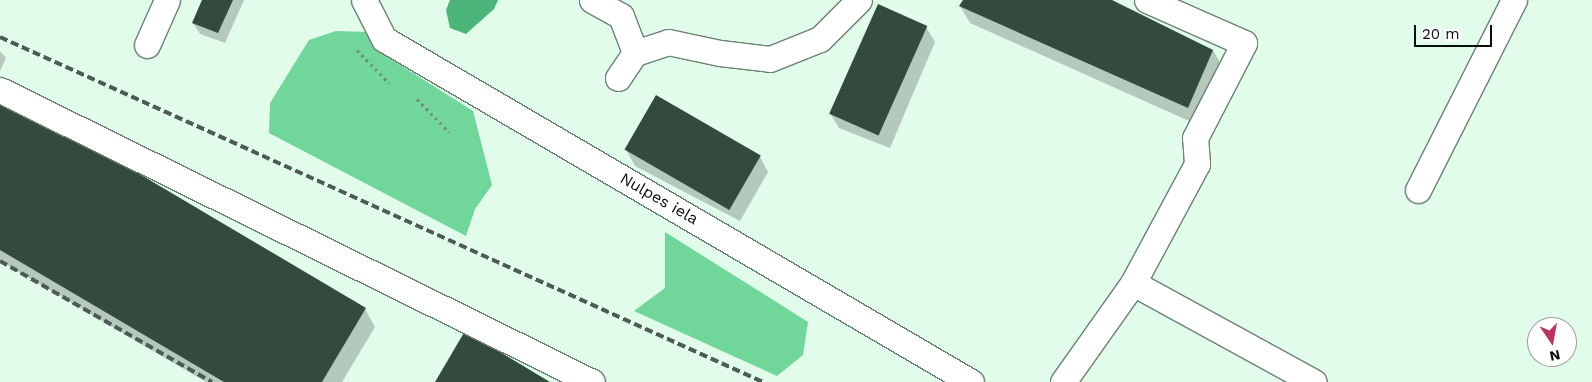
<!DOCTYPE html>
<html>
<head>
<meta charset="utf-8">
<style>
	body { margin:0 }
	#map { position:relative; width:1592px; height:382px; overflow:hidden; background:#e1fcea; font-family:"Work Sans",sans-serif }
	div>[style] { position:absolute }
	.forest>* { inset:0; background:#70d69a }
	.water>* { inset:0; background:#4db47a }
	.shadow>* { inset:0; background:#0003 }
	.building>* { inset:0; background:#344a3c; transform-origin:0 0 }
	.path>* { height:3px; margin-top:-1.5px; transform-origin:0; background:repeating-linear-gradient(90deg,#75867b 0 2.5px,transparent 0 6.5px) }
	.roads { filter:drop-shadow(1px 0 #6b8273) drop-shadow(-1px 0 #6b8273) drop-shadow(0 1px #6b8273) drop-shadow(0 -1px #6b8273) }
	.minor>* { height:25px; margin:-12.5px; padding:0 12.5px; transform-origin:12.5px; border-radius:12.5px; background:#fff }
	.rail>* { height:4px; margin-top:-2px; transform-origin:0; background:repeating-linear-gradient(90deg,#4d5b52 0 8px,transparent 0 12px) }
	span { translate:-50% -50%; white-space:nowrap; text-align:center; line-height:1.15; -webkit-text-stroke:5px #fff; paint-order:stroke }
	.street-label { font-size:16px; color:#060e09 }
	.north { position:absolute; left:1527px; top:317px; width:50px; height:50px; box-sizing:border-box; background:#fff; border:1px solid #9b9f9d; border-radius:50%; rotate:168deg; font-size:14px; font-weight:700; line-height:20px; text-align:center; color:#060e09 }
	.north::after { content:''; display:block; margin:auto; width:18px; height:22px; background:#bf315f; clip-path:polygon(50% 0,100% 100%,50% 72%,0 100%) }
	.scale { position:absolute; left:1414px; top:25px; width:78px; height:22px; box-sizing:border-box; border:2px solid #060e09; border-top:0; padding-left:6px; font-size:15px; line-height:18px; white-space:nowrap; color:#060e09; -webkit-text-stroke:4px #fff; paint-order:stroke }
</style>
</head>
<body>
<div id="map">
	<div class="forest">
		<i style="clip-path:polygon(336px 31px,368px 32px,394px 61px,473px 111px,492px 185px,475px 209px,466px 236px,269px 133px,270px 103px,309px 40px)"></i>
		<i style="clip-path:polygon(665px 232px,808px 322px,803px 355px,777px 376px,634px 311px,665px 288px)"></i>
	</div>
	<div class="water">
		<i style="clip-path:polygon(450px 0,498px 0,494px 9px,466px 34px,450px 28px,446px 10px)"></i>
	</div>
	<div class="shadow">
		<i style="clip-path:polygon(203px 0,244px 0,225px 43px,200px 34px,193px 23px)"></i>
		<i style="clip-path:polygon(965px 0,1109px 0,1213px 50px,1223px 68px,1198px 125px,970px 23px,960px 6px)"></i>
		<i style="clip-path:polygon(926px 27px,935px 42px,890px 148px,839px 128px,830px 113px)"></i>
		<i style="clip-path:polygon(0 51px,6px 58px,0 71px)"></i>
		<i style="clip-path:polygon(657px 97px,760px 157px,768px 172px,740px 221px,635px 166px,626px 150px)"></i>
		<i style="clip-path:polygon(0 107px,365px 309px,375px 327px,342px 382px,206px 382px,0 261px)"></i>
	</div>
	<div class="building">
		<i style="clip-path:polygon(202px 0,233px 0,218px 33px,192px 23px)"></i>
		<i style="clip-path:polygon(963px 0,1112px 0,1213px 50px,1188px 108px,959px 6px)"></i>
		<i style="left:878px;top:4px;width:54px;height:120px;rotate:24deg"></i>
		<i style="clip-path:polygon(6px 95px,366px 308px,322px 382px,224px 382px,0 250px,0 105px)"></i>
		<i style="left:656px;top:95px;width:121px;height:63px;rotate:30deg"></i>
		<i style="clip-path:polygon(465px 331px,550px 382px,435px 382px)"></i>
	</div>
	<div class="path">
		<i style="left:357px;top:50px;width:46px;rotate:45.9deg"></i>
		<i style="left:417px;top:99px;width:46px;rotate:45.9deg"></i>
	</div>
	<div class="roads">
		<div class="minor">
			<i style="left:364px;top:0;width:44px;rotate:62.9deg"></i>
			<i style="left:384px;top:39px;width:680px;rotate:30.3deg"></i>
			<i style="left:592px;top:0;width:33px;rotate:29deg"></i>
			<i style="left:621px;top:16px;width:40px;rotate:69deg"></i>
			<i style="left:147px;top:45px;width:49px;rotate:-66deg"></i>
			<i style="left:618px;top:78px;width:30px;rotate:-56deg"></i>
			<i style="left:635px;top:53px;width:35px;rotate:-18deg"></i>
			<i style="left:668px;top:42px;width:53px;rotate:11.9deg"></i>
			<i style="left:720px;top:53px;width:50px;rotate:6.8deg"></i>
			<i style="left:770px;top:59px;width:54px;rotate:-21.8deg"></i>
			<i style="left:820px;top:39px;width:55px;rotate:-45deg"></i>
			<i style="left:0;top:90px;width:660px;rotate:26.25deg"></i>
			<i style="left:1418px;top:190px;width:213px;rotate:-63.2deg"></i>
			<i style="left:1133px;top:283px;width:135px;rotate:-61.7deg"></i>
			<i style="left:1197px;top:164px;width:26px;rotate:-94deg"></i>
			<i style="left:1195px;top:138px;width:107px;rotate:-62.7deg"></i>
			<i style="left:1244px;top:43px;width:106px;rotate:-156.1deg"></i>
			<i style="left:1063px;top:382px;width:121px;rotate:-54.7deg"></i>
			<i style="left:1133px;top:283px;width:206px;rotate:28.7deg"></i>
		</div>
	</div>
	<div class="rail">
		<i style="left:0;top:37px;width:837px;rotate:24.33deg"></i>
		<i style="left:0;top:261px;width:244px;rotate:29.7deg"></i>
	</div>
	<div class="street-label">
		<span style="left:659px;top:199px;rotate:30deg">Nulpes iela</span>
	</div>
	<div class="north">N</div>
	<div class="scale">20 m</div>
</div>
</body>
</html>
